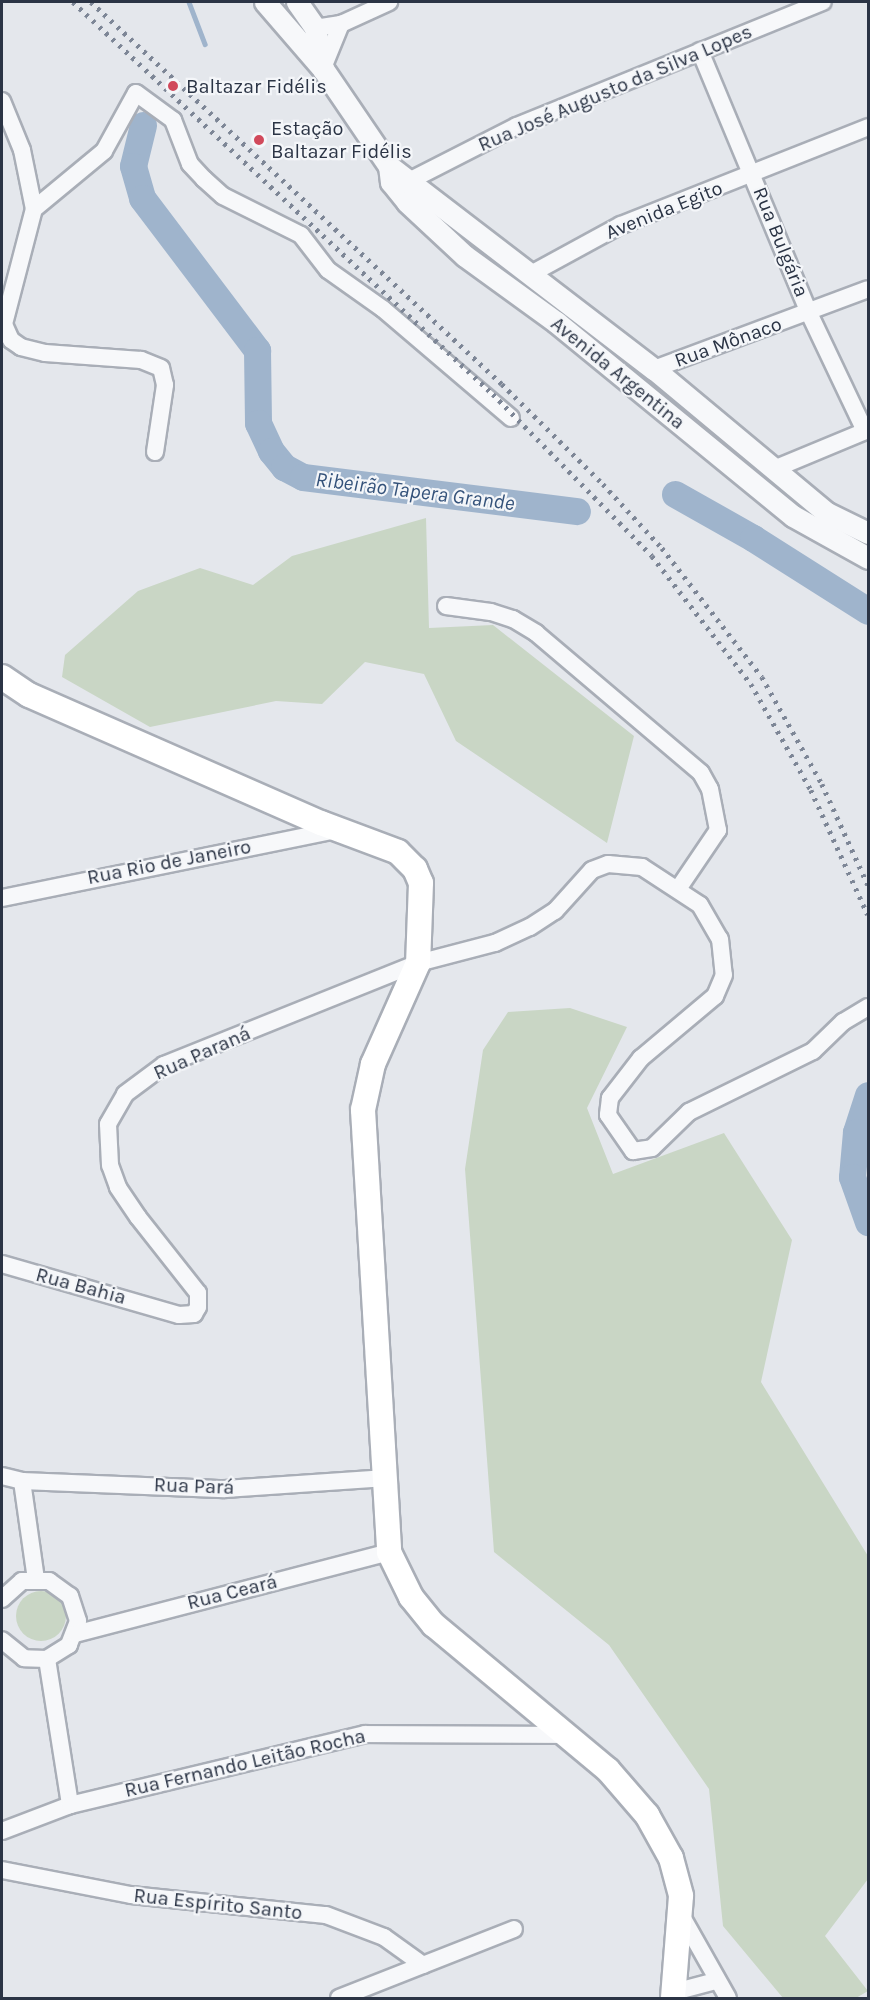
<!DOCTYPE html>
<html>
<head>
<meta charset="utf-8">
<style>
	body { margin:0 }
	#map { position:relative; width:870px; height:2000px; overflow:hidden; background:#e4e7ec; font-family:Karla,sans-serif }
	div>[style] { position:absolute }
	.green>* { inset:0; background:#c9d6c5 }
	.round { border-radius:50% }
	.stream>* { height:4.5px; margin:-2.25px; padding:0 2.25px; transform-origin:2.25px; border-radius:2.25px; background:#9fb4cc }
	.river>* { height:27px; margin:-13.5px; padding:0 13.5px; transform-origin:13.5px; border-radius:13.5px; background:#9fb4cc }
	.roads { filter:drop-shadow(2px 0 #a9aeb7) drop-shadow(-2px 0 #a9aeb7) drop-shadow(0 2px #a9aeb7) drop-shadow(0 -2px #a9aeb7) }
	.minor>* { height:16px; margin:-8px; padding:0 8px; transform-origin:8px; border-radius:8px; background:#f7f8fa }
	.tertiary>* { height:21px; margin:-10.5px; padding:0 10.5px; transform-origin:10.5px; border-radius:10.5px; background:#f7f8fa }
	.secondary>* { height:24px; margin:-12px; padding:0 12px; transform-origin:12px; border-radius:12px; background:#fff }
	.rail>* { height:4.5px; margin-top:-2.25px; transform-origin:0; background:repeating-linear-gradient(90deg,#7d8696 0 3px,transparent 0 9px) }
	.dots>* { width:16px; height:16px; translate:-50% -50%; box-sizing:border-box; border:3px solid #f4f6f9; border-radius:50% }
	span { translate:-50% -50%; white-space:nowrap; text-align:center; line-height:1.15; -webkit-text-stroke:4.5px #f4f6f9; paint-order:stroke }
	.poi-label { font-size:20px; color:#2b3445 }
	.left { translate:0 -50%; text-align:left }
	.street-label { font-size:20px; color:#2b3445 }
	.water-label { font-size:21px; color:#34527a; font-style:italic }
	.frame { position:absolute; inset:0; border:3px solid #2b3445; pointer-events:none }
</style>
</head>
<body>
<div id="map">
	<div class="green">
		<i style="clip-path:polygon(426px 518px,429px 628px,493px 625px,634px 736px,607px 843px,456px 741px,424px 674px,365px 662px,322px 704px,276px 701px,150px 727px,62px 677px,65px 655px,138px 591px,200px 568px,253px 585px,292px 556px)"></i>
		<i style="clip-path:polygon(570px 1008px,627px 1027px,587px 1108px,613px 1174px,724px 1133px,792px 1240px,761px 1382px,868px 1556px,868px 1879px,825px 1936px,868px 1991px,856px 1998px,783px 1998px,723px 1926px,709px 1789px,609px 1645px,494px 1552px,465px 1169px,483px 1050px,508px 1012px)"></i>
		<i class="round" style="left:16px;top:1591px;width:50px;height:50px"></i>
	</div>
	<div class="stream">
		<i style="left:189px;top:2px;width:45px;rotate:69.1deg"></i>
	</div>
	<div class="river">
		<i style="left:143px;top:125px;width:42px;rotate:103.7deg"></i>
		<i style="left:133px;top:166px;width:33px;rotate:74deg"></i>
		<i style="left:142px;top:198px;width:191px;rotate:52.9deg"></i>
		<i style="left:257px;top:350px;width:73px;rotate:89.2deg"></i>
		<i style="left:258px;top:423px;width:31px;rotate:65deg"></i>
		<i style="left:271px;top:451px;width:21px;rotate:51deg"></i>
		<i style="left:284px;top:467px;width:21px;rotate:28deg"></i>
		<i style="left:303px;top:477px;width:276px;rotate:7.1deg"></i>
		<i style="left:675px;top:494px;width:90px;rotate:29.4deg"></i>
		<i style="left:753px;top:538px;width:136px;rotate:32.4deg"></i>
		<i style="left:868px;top:1095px;width:39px;rotate:108deg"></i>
		<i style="left:856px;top:1132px;width:45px;rotate:95.1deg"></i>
		<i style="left:852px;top:1177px;width:48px;rotate:70.4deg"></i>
	</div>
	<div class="roads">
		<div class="minor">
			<i style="left:315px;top:28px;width:26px;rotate:-9deg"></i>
			<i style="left:341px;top:24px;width:53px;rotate:-24.6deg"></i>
			<i style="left:700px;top:51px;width:284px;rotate:67.4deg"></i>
			<i style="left:809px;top:313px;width:131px;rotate:64.6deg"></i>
			<i style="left:323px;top:68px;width:48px;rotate:-67.8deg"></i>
			<i style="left:2px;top:101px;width:53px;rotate:67.8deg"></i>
			<i style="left:22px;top:150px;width:60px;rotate:78.5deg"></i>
			<i style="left:411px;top:180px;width:119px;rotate:-27deg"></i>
			<i style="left:517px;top:126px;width:330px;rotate:-22.1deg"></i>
			<i style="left:531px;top:274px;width:102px;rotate:-28.6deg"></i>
			<i style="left:621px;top:225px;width:266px;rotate:-21.6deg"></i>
			<i style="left:654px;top:369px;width:228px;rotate:-20.5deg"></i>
			<i style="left:155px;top:452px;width:68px;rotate:-81.5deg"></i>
			<i style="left:165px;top:385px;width:17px;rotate:-103deg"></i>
			<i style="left:161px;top:368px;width:22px;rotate:-158deg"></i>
			<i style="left:141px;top:360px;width:96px;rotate:-175.8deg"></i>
			<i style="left:45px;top:353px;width:25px;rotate:-166deg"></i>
			<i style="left:21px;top:347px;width:12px;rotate:-145deg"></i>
			<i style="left:11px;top:340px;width:17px;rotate:-114deg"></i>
			<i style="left:4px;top:324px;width:119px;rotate:-75.4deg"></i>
			<i style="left:34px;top:209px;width:91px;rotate:-39.6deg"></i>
			<i style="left:104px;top:151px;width:66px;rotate:-61.1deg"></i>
			<i style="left:136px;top:93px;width:46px;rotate:36.1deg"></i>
			<i style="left:173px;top:120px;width:47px;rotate:68.9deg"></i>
			<i style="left:190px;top:164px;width:21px;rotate:47deg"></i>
			<i style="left:204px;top:179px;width:25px;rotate:42deg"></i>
			<i style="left:223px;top:196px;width:87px;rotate:26.6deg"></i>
			<i style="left:301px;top:235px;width:44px;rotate:52.4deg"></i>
			<i style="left:328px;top:270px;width:67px;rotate:35.3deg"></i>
			<i style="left:383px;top:309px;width:168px;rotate:40.4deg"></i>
			<i style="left:774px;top:469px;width:102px;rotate:-22.5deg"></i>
			<i style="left:446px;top:606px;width:45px;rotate:7.6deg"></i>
			<i style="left:491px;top:612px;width:23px;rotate:18deg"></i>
			<i style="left:513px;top:619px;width:27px;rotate:31deg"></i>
			<i style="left:536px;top:633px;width:216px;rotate:40.3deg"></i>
			<i style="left:701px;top:773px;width:18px;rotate:61deg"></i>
			<i style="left:710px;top:789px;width:42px;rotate:79deg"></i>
			<i style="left:718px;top:830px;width:71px;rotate:124.1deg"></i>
			<i style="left:2px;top:898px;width:341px;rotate:-11.5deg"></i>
			<i style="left:2px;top:1264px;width:184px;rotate:16.1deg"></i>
			<i style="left:179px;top:1315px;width:15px;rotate:-4deg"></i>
			<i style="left:194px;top:1314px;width:8px;rotate:-60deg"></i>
			<i style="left:198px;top:1307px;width:14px;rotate:-90deg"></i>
			<i style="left:198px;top:1293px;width:97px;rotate:-128.3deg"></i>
			<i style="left:138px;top:1217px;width:36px;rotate:-124deg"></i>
			<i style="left:118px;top:1187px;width:23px;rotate:-110deg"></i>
			<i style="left:110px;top:1165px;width:41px;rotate:-92.8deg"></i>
			<i style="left:108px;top:1124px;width:34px;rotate:-60deg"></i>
			<i style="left:125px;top:1094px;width:49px;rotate:-36.6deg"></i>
			<i style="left:164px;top:1065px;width:274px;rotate:-21.9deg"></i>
			<i style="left:418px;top:963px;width:80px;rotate:-14.6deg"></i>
			<i style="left:495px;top:943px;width:38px;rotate:-25deg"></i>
			<i style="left:530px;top:927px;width:30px;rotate:-33deg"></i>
			<i style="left:555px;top:911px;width:55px;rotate:-47.9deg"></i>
			<i style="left:592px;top:870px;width:17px;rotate:-21deg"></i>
			<i style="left:608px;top:864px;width:34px;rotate:5deg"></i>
			<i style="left:642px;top:867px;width:69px;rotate:33.2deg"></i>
			<i style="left:700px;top:905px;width:39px;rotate:60deg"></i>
			<i style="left:720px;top:939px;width:36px;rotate:84deg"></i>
			<i style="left:724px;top:975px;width:23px;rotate:113deg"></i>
			<i style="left:715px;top:996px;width:97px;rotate:140deg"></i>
			<i style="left:641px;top:1058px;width:51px;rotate:127.8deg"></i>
			<i style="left:610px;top:1098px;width:17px;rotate:97deg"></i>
			<i style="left:608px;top:1115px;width:44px;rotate:55.2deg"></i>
			<i style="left:633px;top:1151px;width:19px;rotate:-9deg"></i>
			<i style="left:652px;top:1148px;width:52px;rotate:-44.2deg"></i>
			<i style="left:689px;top:1112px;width:138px;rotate:-26.2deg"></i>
			<i style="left:813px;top:1051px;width:42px;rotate:-44deg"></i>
			<i style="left:843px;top:1022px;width:29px;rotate:-31deg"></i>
			<i style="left:2px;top:1476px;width:21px;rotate:14deg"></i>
			<i style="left:22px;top:1481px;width:203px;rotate:2.3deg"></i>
			<i style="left:225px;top:1489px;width:162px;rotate:-3.9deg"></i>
			<i style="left:22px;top:1481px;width:99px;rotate:81.9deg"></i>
			<i style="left:2px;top:1599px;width:27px;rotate:-42deg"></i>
			<i style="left:22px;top:1581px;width:27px"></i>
			<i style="left:49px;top:1581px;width:26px;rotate:36deg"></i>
			<i style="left:70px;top:1596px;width:26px;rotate:72deg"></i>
			<i style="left:78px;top:1621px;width:26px;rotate:111deg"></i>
			<i style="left:69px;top:1645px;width:26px;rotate:148deg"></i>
			<i style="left:47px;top:1659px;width:23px;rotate:-178deg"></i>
			<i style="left:24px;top:1658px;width:28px;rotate:-141deg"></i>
			<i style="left:75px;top:1634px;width:325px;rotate:-14.6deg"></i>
			<i style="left:47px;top:1659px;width:148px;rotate:81deg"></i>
			<i style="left:2px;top:1831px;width:73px;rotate:-20.9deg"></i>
			<i style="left:70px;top:1805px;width:303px;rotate:-13.5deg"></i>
			<i style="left:365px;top:1734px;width:202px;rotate:0.3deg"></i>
			<i style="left:2px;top:1870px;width:131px;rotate:11deg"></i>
			<i style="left:131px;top:1895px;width:196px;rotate:5.9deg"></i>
			<i style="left:326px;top:1915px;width:62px;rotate:20.8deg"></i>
			<i style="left:384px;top:1937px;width:48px;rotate:35.7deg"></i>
			<i style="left:681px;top:1915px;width:95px;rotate:60.5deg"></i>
			<i style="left:674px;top:1992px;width:43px;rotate:-14.7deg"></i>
			<i style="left:339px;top:1998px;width:188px;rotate:-21.5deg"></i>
		</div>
		<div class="tertiary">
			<i style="left:265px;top:2px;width:89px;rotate:49.1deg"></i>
			<i style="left:323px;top:69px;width:117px;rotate:55.8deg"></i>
			<i style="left:389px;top:166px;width:334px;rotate:37.5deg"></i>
			<i style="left:654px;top:369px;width:225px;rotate:39.8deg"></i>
			<i style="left:827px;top:513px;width:46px;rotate:26deg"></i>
			<i style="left:297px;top:2px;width:32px;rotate:55deg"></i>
			<i style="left:315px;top:28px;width:42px;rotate:79deg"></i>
			<i style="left:389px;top:166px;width:16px;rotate:83deg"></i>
			<i style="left:391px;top:182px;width:26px;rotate:51deg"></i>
			<i style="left:407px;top:202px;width:79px;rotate:43deg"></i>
			<i style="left:465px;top:256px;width:112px;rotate:36deg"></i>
			<i style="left:556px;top:322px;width:306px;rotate:39.3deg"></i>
			<i style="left:793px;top:516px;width:86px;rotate:29.2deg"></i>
		</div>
		<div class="secondary">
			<i style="left:2px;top:677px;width:32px;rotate:34deg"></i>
			<i style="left:29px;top:695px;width:319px;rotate:23.7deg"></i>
			<i style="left:321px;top:823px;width:82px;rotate:20.6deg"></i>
			<i style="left:398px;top:852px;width:24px;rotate:45deg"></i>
			<i style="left:415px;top:869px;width:15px;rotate:67deg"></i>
			<i style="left:421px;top:883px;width:80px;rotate:92.1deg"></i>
			<i style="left:418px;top:963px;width:111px;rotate:114deg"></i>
			<i style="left:373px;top:1064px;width:47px;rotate:102.3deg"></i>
			<i style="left:363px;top:1110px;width:443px;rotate:86.6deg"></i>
			<i style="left:389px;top:1552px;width:50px;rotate:63.9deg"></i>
			<i style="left:411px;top:1597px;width:36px;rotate:51deg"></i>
			<i style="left:434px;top:1625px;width:226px;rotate:39.8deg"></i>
			<i style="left:608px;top:1770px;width:60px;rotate:49.1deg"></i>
			<i style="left:647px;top:1815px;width:49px;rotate:60.8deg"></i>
			<i style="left:671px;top:1858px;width:39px;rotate:75deg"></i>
			<i style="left:681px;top:1896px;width:102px;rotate:94.5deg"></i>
		</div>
	</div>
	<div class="rail">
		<i style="left:73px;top:2px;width:575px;rotate:43.03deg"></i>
		<i style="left:493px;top:394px;width:227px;rotate:45.5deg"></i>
		<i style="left:652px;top:556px;width:162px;rotate:52.3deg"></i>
		<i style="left:751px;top:684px;width:122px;rotate:60.5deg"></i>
		<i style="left:811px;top:790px;width:137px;rotate:65.5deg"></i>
		<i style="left:91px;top:2px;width:561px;rotate:42.91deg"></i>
		<i style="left:502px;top:384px;width:142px;rotate:44.7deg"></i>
		<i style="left:603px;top:484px;width:87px;rotate:47.3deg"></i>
		<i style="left:662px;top:548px;width:163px;rotate:52.2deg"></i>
		<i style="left:762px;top:677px;width:123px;rotate:60.7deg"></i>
		<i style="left:822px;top:784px;width:111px;rotate:65.5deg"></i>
	</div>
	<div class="dots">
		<i style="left:173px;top:86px;background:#d1495b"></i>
		<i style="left:259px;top:140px;background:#d1495b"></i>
	</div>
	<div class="poi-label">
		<span class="left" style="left:186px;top:86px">Baltazar Fidélis</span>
		<span class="left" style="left:271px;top:140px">Estação<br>Baltazar Fidélis</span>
	</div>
	<div class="street-label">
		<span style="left:615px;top:88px;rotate:-23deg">Rua José Augusto da Silva Lopes</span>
		<span style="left:664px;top:210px;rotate:-22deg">Avenida Egito</span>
		<span style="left:781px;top:242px;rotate:68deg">Rua Bulgária</span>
		<span style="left:728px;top:342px;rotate:-20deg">Rua Mônaco</span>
		<span style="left:618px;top:373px;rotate:39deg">Avenida Argentina</span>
		<span style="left:169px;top:862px;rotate:-11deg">Rua Rio de Janeiro</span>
		<span style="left:202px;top:1053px;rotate:-24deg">Rua Paraná</span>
		<span style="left:81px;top:1286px;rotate:15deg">Rua Bahia</span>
		<span style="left:194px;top:1486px;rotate:2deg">Rua Pará</span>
		<span style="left:232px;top:1592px;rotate:-14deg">Rua Ceará</span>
		<span style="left:245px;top:1763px;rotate:-13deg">Rua Fernando Leitão Rocha</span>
		<span style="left:218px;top:1904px;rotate:6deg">Rua Espírito Santo</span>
	</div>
	<div class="water-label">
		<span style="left:415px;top:491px;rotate:7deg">Ribeirão Tapera Grande</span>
	</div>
	<div class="frame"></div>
</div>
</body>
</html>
